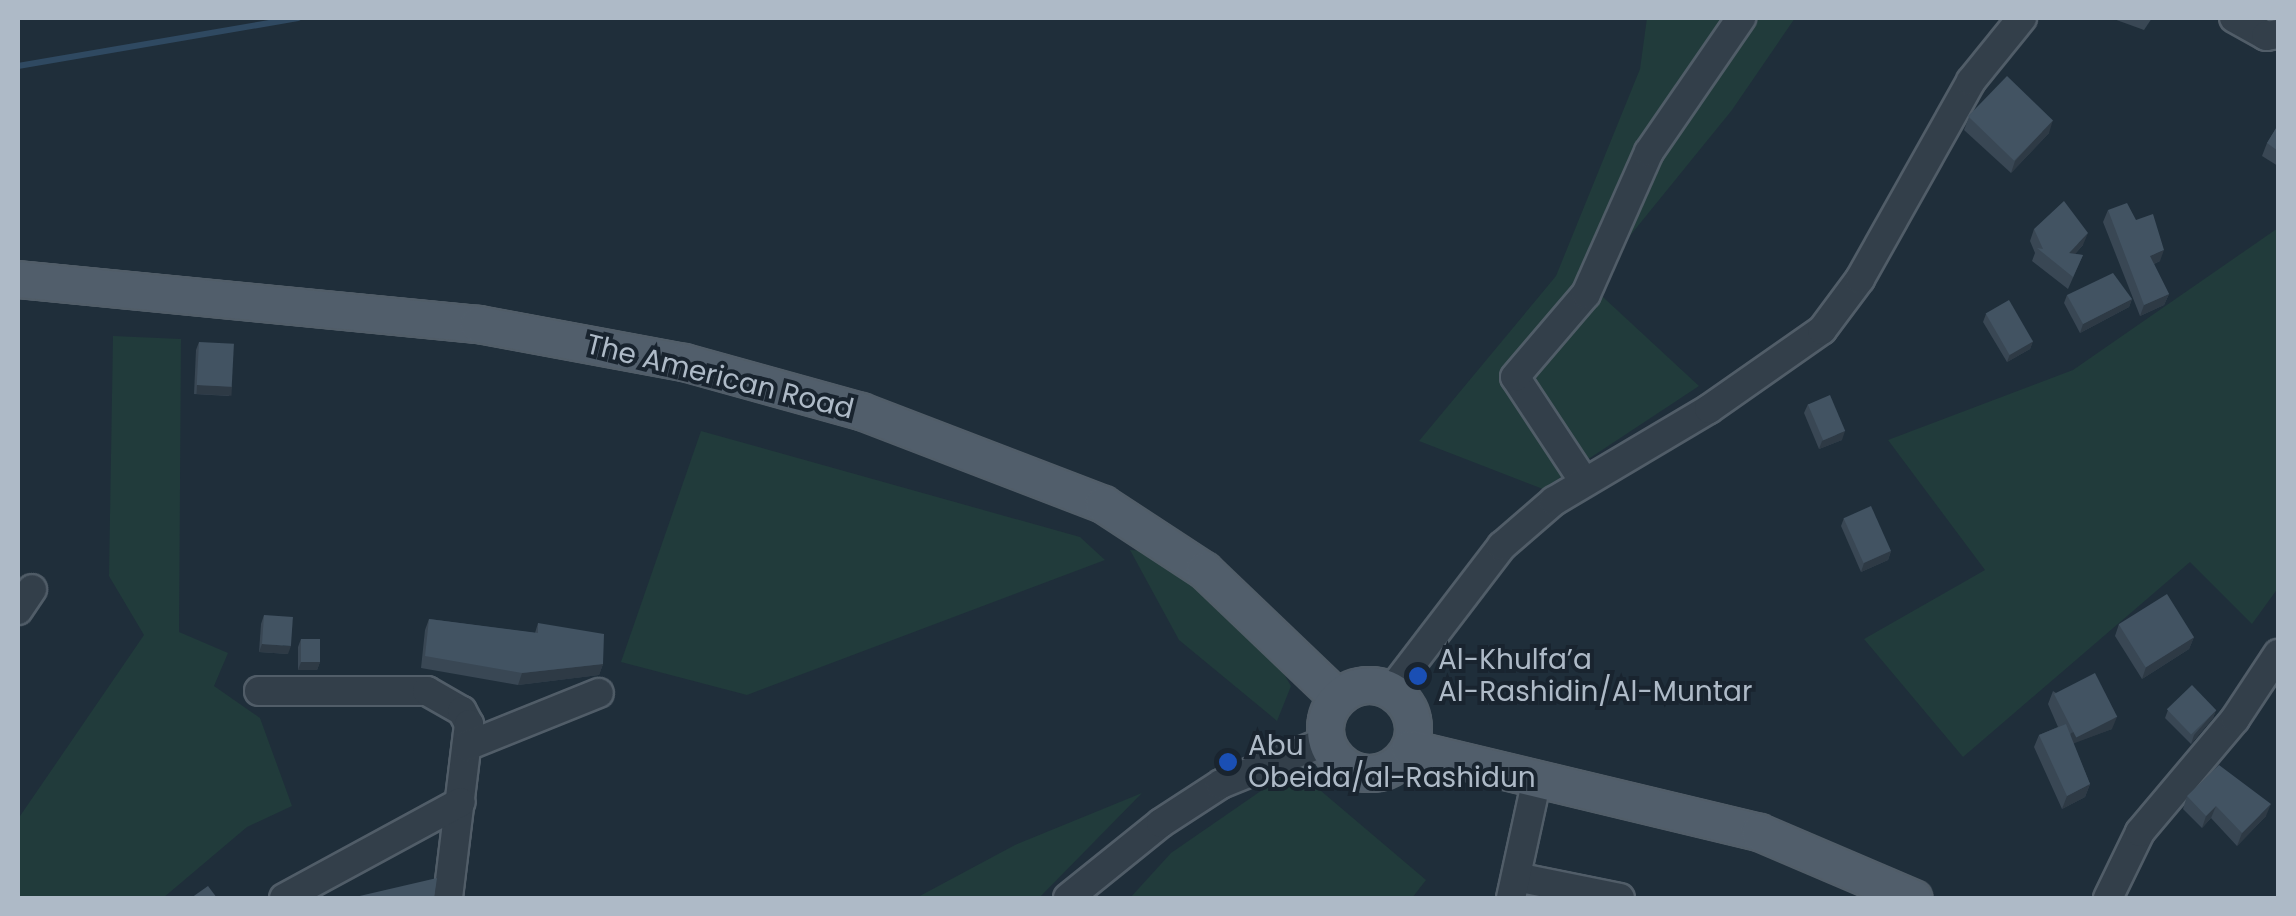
<!DOCTYPE html>
<html>
<head>
<meta charset="utf-8">
<style>
	body { margin:0 }
	#map { position:relative; width:2296px; height:916px; overflow:hidden; background:#1f2e3a; font-family:Poppins,sans-serif }
	div>[style] { position:absolute }
	.green>* { inset:0; background:#213b3b }
	.stream>* { height:6px; margin:-3px; padding:0 3px; transform-origin:3px; border-radius:3px; background:#2f4961 }
	.roads { filter:drop-shadow(2px 0 #515d68) drop-shadow(-2px 0 #515d68) drop-shadow(0 2px #515d68) drop-shadow(0 -2px #515d68) }
	.minor>* { height:28px; margin:-14px; padding:0 14px; transform-origin:14px; border-radius:14px; background:#333f4a }
	.major>* { height:35px; margin:-17.5px; padding:0 17.5px; transform-origin:17.5px; border-radius:17.5px; background:#515e6b }
	.major>.ring { margin:-17.5px; padding:0; box-sizing:content-box; background:none; border:35px solid #515e6b; border-radius:50% }
	.wall>* { inset:0; background:#394754 }
	.shaded-wall>* { inset:0; background:#2e3a45; transform-origin:0 0 }
	.building>* { inset:0; background:#425362; transform-origin:0 0 }
	.dots>* { width:28px; height:28px; translate:-50% -50%; box-sizing:border-box; border:5px solid #19242f; border-radius:50% }
	span { translate:-50% -50%; white-space:nowrap; text-align:center; line-height:1.15; -webkit-text-stroke:8px #19242f; paint-order:stroke }
	.street-label { font-size:28px; color:#aebac7 }
	.poi-label { font-size:28px; color:#aebac7 }
	.left { translate:0 -50%; text-align:left }
	.frame { position:absolute; inset:0; border:20px solid #aebac7; pointer-events:none }
</style>
</head>
<body>
<div id="map">
	<div class="green">
		<i style="clip-path:polygon(1647px 18px,1795px 18px,1732px 110px,1590px 285px,1699px 386px,1543px 489px,1419px 441px,1556px 276px,1640px 69px)"></i>
		<i style="clip-path:polygon(2278px 228px,2278px 588px,2252px 624px,2190px 562px,1963px 757px,1864px 639px,1985px 570px,1888px 440px,2073px 370px)"></i>
		<i style="clip-path:polygon(113px 336px,181px 339px,179px 632px,228px 653px,214px 686px,260px 718px,292px 806px,247px 827px,163px 898px,18px 898px,18px 819px,144px 635px,109px 576px)"></i>
		<i style="clip-path:polygon(701px 431px,1080px 537px,1105px 560px,747px 695px,621px 662px)"></i>
		<i style="clip-path:polygon(1130px 550px,1214px 555px,1291px 686px,1277px 721px,1179px 640px)"></i>
		<i style="clip-path:polygon(1294px 768px,1426px 880px,1412px 898px,1130px 898px,1171px 853px)"></i>
		<i style="clip-path:polygon(1142px 793px,1039px 898px,916px 898px,1015px 845px)"></i>
	</div>
	<div class="stream">
		<i style="left:18px;top:66px;width:284px;rotate:-9.7deg"></i>
	</div>
	<div class="roads">
		<div class="minor">
			<i style="left:2234px;top:18px;width:37px;rotate:29deg"></i>
			<i style="left:2266px;top:36px;width:12px;rotate:-9deg"></i>
			<i style="left:1583px;top:480px;width:123px;rotate:-123.4deg"></i>
			<i style="left:1515px;top:377px;width:109px;rotate:-49.5deg"></i>
			<i style="left:1586px;top:294px;width:155px;rotate:-66.1deg"></i>
			<i style="left:1649px;top:152px;width:163px;rotate:-55.5deg"></i>
			<i style="left:18px;top:610px;width:25px;rotate:-56deg"></i>
			<i style="left:259px;top:691px;width:168px"></i>
			<i style="left:427px;top:691px;width:40px;rotate:29.7deg"></i>
			<i style="left:462px;top:711px;width:15px;rotate:62deg"></i>
			<i style="left:469px;top:724px;width:175px;rotate:96.9deg"></i>
			<i style="left:1391px;top:691px;width:183px;rotate:-52.6deg"></i>
			<i style="left:1502px;top:546px;width:69px;rotate:-40.9deg"></i>
			<i style="left:1554px;top:501px;width:180px;rotate:-30.7deg"></i>
			<i style="left:1709px;top:409px;width:138px;rotate:-35deg"></i>
			<i style="left:1822px;top:330px;width:64px;rotate:-53.3deg"></i>
			<i style="left:1860px;top:279px;width:227px;rotate:-60.7deg"></i>
			<i style="left:1971px;top:81px;width:81px;rotate:-51deg"></i>
			<i style="left:467px;top:746px;width:142px;rotate:-21.9deg"></i>
			<i style="left:1516px;top:877px;width:106px;rotate:11.4deg"></i>
			<i style="left:284px;top:898px;width:201px;rotate:-28.5deg"></i>
			<i style="left:1068px;top:898px;width:119px;rotate:-38.9deg"></i>
			<i style="left:1161px;top:823px;width:72px;rotate:-33deg"></i>
			<i style="left:1221px;top:784px;width:114px;rotate:-22.1deg"></i>
			<i style="left:1511px;top:898px;width:122px;rotate:-77.7deg"></i>
			<i style="left:2108px;top:898px;width:73px;rotate:-64.1deg"></i>
			<i style="left:2140px;top:832px;width:148px;rotate:-49.9deg"></i>
			<i style="left:2235px;top:719px;width:78px;rotate:-56.5deg"></i>
		</div>
		<div class="major">
			<i style="left:18px;top:279px;width:462px;rotate:5.6deg"></i>
			<i style="left:478px;top:324px;width:209px;rotate:10.5deg"></i>
			<i style="left:684px;top:362px;width:184px;rotate:15.5deg"></i>
			<i style="left:861px;top:411px;width:259px;rotate:21deg"></i>
			<i style="left:1103px;top:504px;width:121px;rotate:33.2deg"></i>
			<i style="left:1204px;top:570px;width:185px;rotate:43.7deg"></i>
			<i class="ring" style="left:1325px;top:685px;width:53px;height:53px"></i>
			<i style="left:1409px;top:748px;width:360px;rotate:13.5deg"></i>
			<i style="left:1759px;top:832px;width:168px;rotate:23.1deg"></i>
		</div>
	</div>
	<div class="wall">
		<i style="clip-path:polygon(2111px 18px,2152px 18px,2144px 30px)"></i>
		<i style="clip-path:polygon(1969px 117px,2049px 133px,2011px 173px,1964px 130px)"></i>
		<i style="clip-path:polygon(2278px 125px,2278px 166px,2262px 156px,2267px 143px)"></i>
		<i style="clip-path:polygon(2108px 210px,2136px 220px,2160px 261px,2154px 264px,2169px 294px,2164px 305px,2140px 316px,2103px 222px)"></i>
		<i style="clip-path:polygon(2034px 229px,2083px 245px,2075px 254px,2083px 255px,2068px 289px,2032px 261px,2035px 253px,2030px 241px)"></i>
		<i style="clip-path:polygon(2067px 295px,2132px 299px,2129px 307px,2080px 333px,2064px 303px)"></i>
		<i style="clip-path:polygon(1986px 314px,2033px 341px,2030px 349px,2007px 362px,1983px 322px)"></i>
		<i style="clip-path:polygon(199px 342px,232px 387px,229px 396px,194px 394px,196px 350px)"></i>
		<i style="clip-path:polygon(1808px 404px,1842px 440px,1819px 449px,1804px 413px)"></i>
		<i style="clip-path:polygon(1844px 518px,1891px 551px,1888px 560px,1861px 572px,1841px 526px)"></i>
		<i style="clip-path:polygon(264px 615px,288px 654px,259px 652px,261px 624px)"></i>
		<i style="clip-path:polygon(429px 619px,535px 633px,538px 623px,603px 664px,599px 675px,518px 685px,421px 668px,425px 630px)"></i>
		<i style="clip-path:polygon(2119px 624px,2194px 637px,2189px 649px,2142px 679px,2115px 636px)"></i>
		<i style="clip-path:polygon(301px 639px,320px 662px,317px 670px,298px 670px,298px 647px)"></i>
		<i style="clip-path:polygon(2053px 691px,2112px 729px,2073px 743px,2090px 784px,2085px 797px,2062px 809px,2034px 747px,2039px 735px,2058px 727px,2048px 704px)"></i>
		<i style="clip-path:polygon(2168px 710px,2216px 710px,2213px 718px,2191px 744px,2165px 718px)"></i>
		<i style="clip-path:polygon(2187px 796px,2266px 816px,2237px 846px,2211px 818px,2202px 828px,2183px 809px)"></i>
	</div>
	<div class="shaded-wall">
		<i style="clip-path:polygon(2053px 120px,2049px 133px,2011px 173px,2015px 161px)"></i>
		<i style="clip-path:polygon(2088px 233px,2083px 245px,2064px 266px,2069px 253px)"></i>
		<i style="clip-path:polygon(2164px 250px,2160px 261px,2146px 267px,2150px 256px)"></i>
		<i style="clip-path:polygon(2169px 294px,2164px 305px,2140px 316px,2144px 305px)"></i>
		<i style="clip-path:polygon(2132px 299px,2129px 307px,2080px 333px,2083px 324px)"></i>
		<i style="clip-path:polygon(2033px 341px,2030px 349px,2007px 362px,2010px 354px)"></i>
		<i style="left:197px;top:385px;width:35px;height:9px;rotate:3deg"></i>
		<i style="clip-path:polygon(1845px 431px,1842px 440px,1819px 449px,1822px 441px)"></i>
		<i style="clip-path:polygon(1891px 551px,1888px 560px,1861px 572px,1864px 563px)"></i>
		<i style="clip-path:polygon(2194px 637px,2189px 649px,2142px 679px,2146px 667px)"></i>
		<i style="clip-path:polygon(262px 644px,291px 646px,288px 654px,259px 652px)"></i>
		<i style="clip-path:polygon(301px 662px,320px 662px,317px 670px,298px 670px)"></i>
		<i style="clip-path:polygon(603px 664px,599px 675px,518px 685px,522px 673px)"></i>
		<i style="clip-path:polygon(2216px 710px,2213px 718px,2191px 744px,2194px 735px)"></i>
		<i style="clip-path:polygon(2117px 717px,2112px 729px,2067px 746px,2071px 733px)"></i>
		<i style="clip-path:polygon(2090px 784px,2085px 797px,2062px 809px,2067px 796px)"></i>
		<i style="clip-path:polygon(2271px 804px,2266px 816px,2237px 846px,2242px 833px)"></i>
		<i style="clip-path:polygon(2216px 806px,2211px 818px,2202px 828px,2206px 816px)"></i>
	</div>
	<div class="building">
		<i style="left:2007px;top:76px;width:64px;height:56px;rotate:44deg"></i>
		<i style="clip-path:polygon(2278px 125px,2278px 151px,2267px 143px)"></i>
		<i style="clip-path:polygon(2064px 201px,2088px 233px,2069px 253px,2083px 255px,2073px 277px,2037px 248px,2043px 249px,2034px 229px)"></i>
		<i style="clip-path:polygon(2127px 203px,2136px 220px,2153px 214px,2164px 250px,2150px 256px,2169px 294px,2144px 305px,2108px 210px)"></i>
		<i style="clip-path:polygon(2113px 273px,2132px 299px,2083px 324px,2067px 295px)"></i>
		<i style="left:2009px;top:300px;width:48px;height:27px;rotate:60deg"></i>
		<i style="left:199px;top:342px;width:35px;height:43px;rotate:3deg"></i>
		<i style="left:1830px;top:395px;width:39px;height:24px;rotate:67deg"></i>
		<i style="left:1871px;top:506px;width:49px;height:30px;rotate:66deg"></i>
		<i style="left:2167px;top:594px;width:51px;height:57px;rotate:58deg"></i>
		<i style="left:264px;top:615px;width:29px;height:29px;rotate:4deg"></i>
		<i style="clip-path:polygon(429px 619px,538px 633px,538px 623px,604px 634px,603px 664px,522px 673px,425px 656px)"></i>
		<i style="left:301px;top:639px;width:19px;height:23px"></i>
		<i style="left:2095px;top:673px;width:49px;height:46px;rotate:63deg"></i>
		<i style="left:2192px;top:685px;width:35px;height:35px;rotate:46deg"></i>
		<i style="clip-path:polygon(2066px 724px,2090px 784px,2067px 796px,2039px 735px)"></i>
		<i style="clip-path:polygon(2219px 765px,2271px 804px,2242px 833px,2216px 806px,2206px 816px,2187px 796px)"></i>
		<i style="clip-path:polygon(437px 878px,434px 898px,351px 898px)"></i>
		<i style="clip-path:polygon(208px 886px,217px 898px,191px 898px)"></i>
	</div>
	<div class="dots">
		<i style="left:1418px;top:676px;background:#1a4fb4"></i>
		<i style="left:1228px;top:762px;background:#1a4fb4"></i>
	</div>
	<div class="street-label">
		<span style="left:720px;top:377px;rotate:14deg">The American Road</span>
	</div>
	<div class="poi-label">
		<span class="left" style="left:1438px;top:676px">Al-Khulfa’a<br>Al-Rashidin/Al-Muntar</span>
		<span class="left" style="left:1248px;top:762px">Abu<br>Obeida/al-Rashidun</span>
	</div>
	<div class="frame"></div>
</div>
</body>
</html>
